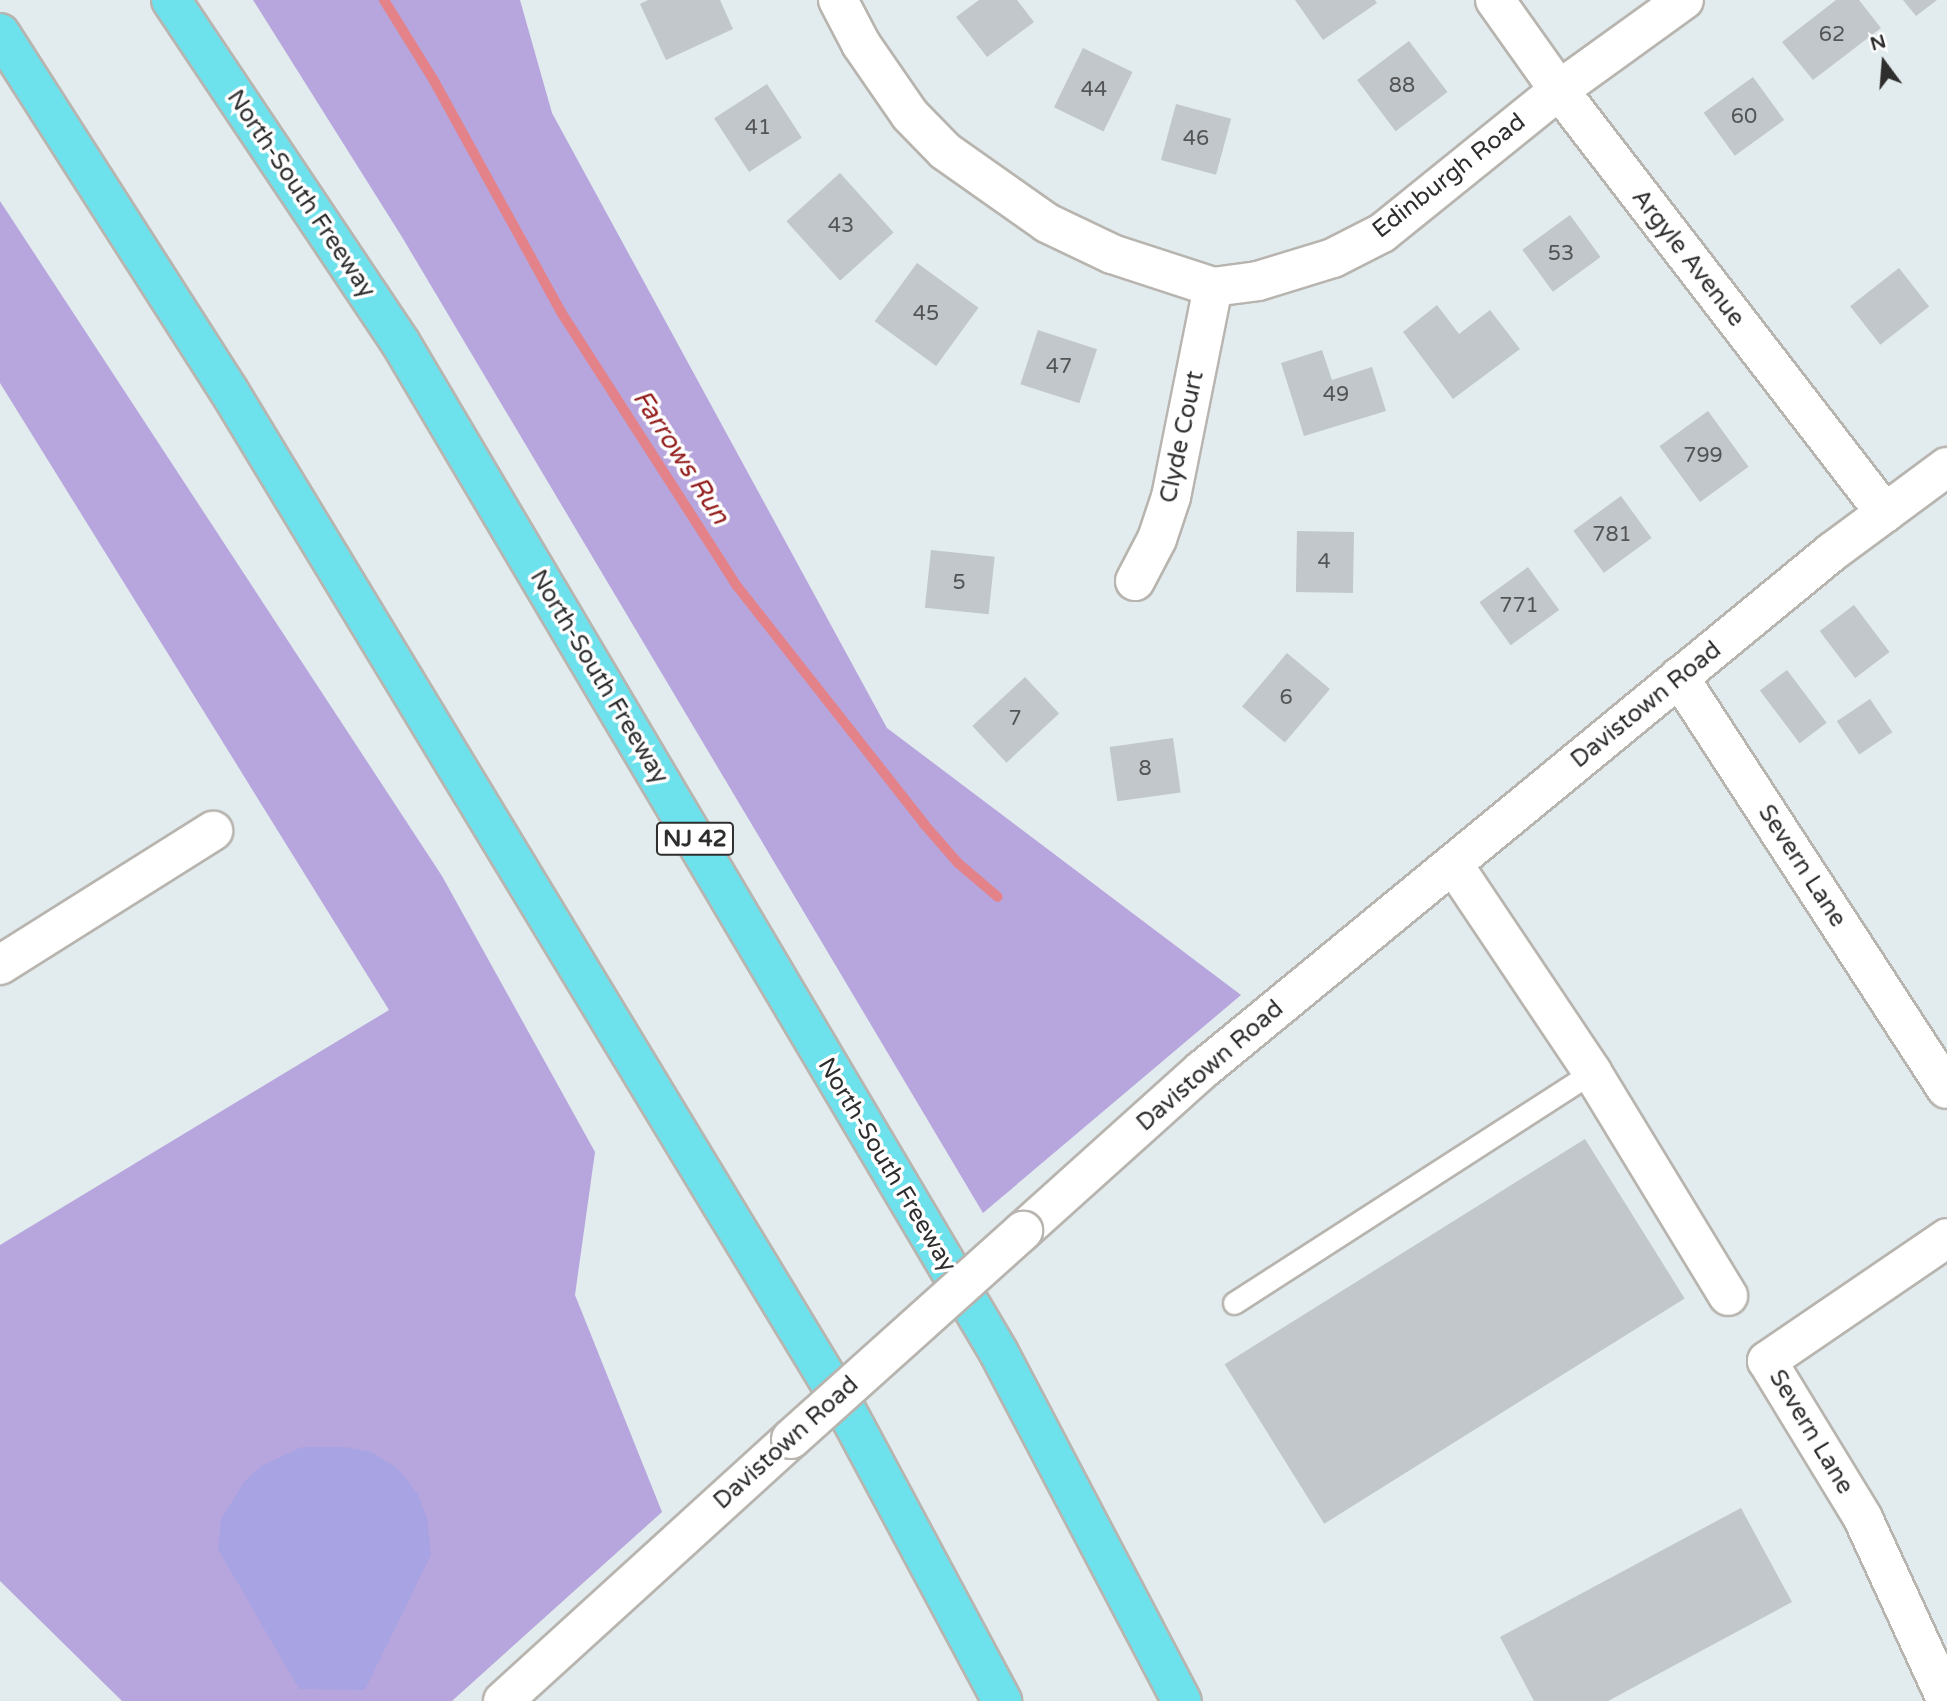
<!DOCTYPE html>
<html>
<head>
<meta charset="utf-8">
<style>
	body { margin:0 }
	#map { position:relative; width:1947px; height:1701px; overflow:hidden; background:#e2ebed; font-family:"Varela Round",sans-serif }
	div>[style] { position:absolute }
	.green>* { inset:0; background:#b7a6dd }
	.pitch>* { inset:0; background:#a8a3e3 }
	.stream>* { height:10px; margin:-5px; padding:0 5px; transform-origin:5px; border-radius:5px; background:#e38289 }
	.building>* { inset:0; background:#c1c7ca; transform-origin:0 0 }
	.roads { filter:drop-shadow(2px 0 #b8b4af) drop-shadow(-2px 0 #b8b4af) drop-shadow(0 2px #b8b4af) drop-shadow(0 -2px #b8b4af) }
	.service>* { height:21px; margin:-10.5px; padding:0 10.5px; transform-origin:10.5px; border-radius:10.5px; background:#fff }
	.minor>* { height:38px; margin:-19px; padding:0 19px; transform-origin:19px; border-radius:19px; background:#fff }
	.tertiary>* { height:38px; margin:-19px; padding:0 19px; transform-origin:19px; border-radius:19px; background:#fff }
	.motorway>* { height:38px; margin:-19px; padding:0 19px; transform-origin:19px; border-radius:19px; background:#6de2ed }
	.bridges { filter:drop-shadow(2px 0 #b8b4af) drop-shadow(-2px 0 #b8b4af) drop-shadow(0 2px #b8b4af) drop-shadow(0 -2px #b8b4af) }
	.tertiary-bridge>* { height:38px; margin:-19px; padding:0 19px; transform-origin:19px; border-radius:19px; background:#fff }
	span { translate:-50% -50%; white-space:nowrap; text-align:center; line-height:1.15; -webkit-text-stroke:7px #fff; paint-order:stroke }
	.number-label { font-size:21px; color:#535455 }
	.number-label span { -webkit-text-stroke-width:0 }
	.shield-label span { padding:2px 5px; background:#fff; border:2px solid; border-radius:5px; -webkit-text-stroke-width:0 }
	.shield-label { font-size:23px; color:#2e2e2e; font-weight:700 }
	.street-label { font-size:24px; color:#2e2e2e }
	.water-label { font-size:26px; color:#931e1d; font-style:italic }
	.north { position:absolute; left:1849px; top:28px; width:70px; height:70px; -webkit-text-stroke:5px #fff; paint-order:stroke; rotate:344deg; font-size:19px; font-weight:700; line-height:28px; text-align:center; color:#2e2e2e }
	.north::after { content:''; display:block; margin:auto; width:24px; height:32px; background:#2e2e2e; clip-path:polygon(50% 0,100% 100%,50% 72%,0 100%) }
</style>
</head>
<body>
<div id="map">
	<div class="green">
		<i style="clip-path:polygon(253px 0,520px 0,552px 113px,887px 728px,1241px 995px,983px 1213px,402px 237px)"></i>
		<i style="clip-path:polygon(0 201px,442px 876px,595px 1152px,575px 1295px,662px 1512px,452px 1701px,122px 1701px,0 1581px,0 1245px,389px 1010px,0 383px)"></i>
	</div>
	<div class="pitch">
		<i style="clip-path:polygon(302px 1447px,345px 1447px,371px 1452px,397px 1468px,418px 1494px,427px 1518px,431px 1555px,365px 1690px,299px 1689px,218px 1549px,221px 1519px,244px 1482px,261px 1466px)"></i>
	</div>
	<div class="stream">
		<i style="left:384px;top:0;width:93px;rotate:58.2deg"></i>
		<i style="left:433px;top:79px;width:266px;rotate:61.2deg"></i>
		<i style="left:561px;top:312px;width:326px;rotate:57.3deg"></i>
		<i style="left:737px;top:586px;width:303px;rotate:51.8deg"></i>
		<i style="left:924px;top:824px;width:52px;rotate:48.9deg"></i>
		<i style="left:958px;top:863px;width:52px;rotate:40.4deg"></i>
	</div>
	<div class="building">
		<i style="clip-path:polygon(648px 0,720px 0,733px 29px,666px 60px,640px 4px)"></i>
		<i style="clip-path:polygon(979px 0,1017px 0,1034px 22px,987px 57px,956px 17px)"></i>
		<i style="clip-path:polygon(1295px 0,1375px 0,1377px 3px,1323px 40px)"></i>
		<i style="clip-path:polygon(1836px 0,1859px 0,1881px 28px,1813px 80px,1782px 42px)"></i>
		<i style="clip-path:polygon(1903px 0,1937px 0,1916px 16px)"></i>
		<i style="left:1409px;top:41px;width:64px;height:65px;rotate:53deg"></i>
		<i style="left:1083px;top:48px;width:55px;height:66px;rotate:26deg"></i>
		<i style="left:1753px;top:77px;width:53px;height:61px;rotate:54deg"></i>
		<i style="left:767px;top:84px;width:64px;height:63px;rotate:57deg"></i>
		<i style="left:1176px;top:104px;width:57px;height:58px;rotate:15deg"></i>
		<i style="left:840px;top:173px;width:80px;height:72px;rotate:48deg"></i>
		<i style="left:1570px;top:215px;width:52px;height:59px;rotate:54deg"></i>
		<i style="left:917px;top:263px;width:76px;height:72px;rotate:36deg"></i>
		<i style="left:1899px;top:268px;width:49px;height:62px;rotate:52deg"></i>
		<i style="clip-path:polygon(1437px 305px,1459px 334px,1490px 310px,1520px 349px,1453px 399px,1403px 332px)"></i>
		<i style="left:1038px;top:330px;width:62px;height:57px;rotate:18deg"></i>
		<i style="clip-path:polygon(1322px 350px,1332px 380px,1372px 367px,1386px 411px,1304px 436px,1281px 363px)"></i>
		<i style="left:1708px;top:411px;width:69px;height:60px;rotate:54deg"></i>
		<i style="left:1621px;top:496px;width:52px;height:59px;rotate:54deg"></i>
		<i style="left:1297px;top:531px;width:57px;height:61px;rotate:1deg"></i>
		<i style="left:931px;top:550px;width:64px;height:58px;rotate:6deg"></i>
		<i style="left:1528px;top:567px;width:53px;height:60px;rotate:54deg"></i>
		<i style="left:1854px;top:605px;width:59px;height:43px;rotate:53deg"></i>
		<i style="left:1287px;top:653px;width:56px;height:70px;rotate:40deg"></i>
		<i style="left:1787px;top:670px;width:66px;height:34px;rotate:53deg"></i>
		<i style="left:1025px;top:677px;width:50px;height:72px;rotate:47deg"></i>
		<i style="left:1870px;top:699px;width:40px;height:40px;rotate:56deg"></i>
		<i style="left:1173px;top:738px;width:55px;height:64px;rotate:82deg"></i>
		<i style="left:1585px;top:1139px;width:188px;height:425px;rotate:58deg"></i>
		<i style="clip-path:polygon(1741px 1508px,1792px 1602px,1608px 1701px,1534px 1701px,1500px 1637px)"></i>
	</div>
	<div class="roads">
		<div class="service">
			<i style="left:1234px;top:1303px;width:426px;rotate:-32.8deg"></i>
		</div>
		<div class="minor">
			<i style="left:838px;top:0;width:50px;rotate:62.4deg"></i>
			<i style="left:861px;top:44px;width:86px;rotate:55.4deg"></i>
			<i style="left:910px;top:115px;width:50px;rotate:45.8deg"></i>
			<i style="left:945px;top:151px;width:125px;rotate:35.2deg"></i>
			<i style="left:1047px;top:223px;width:72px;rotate:25.5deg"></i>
			<i style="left:1112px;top:254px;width:106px;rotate:18.1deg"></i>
			<i style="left:1213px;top:287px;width:45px;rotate:-7.6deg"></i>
			<i style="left:1258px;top:281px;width:78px;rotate:-17deg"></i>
			<i style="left:1333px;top:258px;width:55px;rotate:-27deg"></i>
			<i style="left:1382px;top:233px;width:228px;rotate:-38.9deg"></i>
			<i style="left:1559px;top:90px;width:154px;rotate:-35.8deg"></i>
			<i style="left:1495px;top:0;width:110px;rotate:54.6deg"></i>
			<i style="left:1559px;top:90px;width:534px;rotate:52.38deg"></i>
			<i style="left:1135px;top:581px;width:47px;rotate:-62.4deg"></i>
			<i style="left:1157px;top:539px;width:44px;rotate:-71.6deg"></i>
			<i style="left:1171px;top:497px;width:214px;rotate:-78.7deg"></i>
			<i style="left:1679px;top:677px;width:491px;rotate:57deg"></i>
			<i style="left:1453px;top:864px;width:250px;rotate:56.2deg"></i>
			<i style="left:1592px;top:1072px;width:262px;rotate:58.7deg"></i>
			<i style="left:0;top:965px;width:252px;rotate:-32.2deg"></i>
			<i style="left:1947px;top:1701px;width:201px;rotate:-114.7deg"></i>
			<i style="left:1863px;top:1518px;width:184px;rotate:-121.4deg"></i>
			<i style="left:1767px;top:1361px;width:218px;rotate:-34.3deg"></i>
		</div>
		<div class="tertiary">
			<i style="left:1023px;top:1231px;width:241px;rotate:-42deg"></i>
			<i style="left:1202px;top:1070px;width:816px;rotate:-39.43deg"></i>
			<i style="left:1832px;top:552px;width:143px;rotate:-36.5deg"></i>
			<i style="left:503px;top:1701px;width:389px;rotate:-42.3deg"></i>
		</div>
		<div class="motorway">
			<i style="left:171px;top:0;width:412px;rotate:56.2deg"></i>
			<i style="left:400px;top:342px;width:1175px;rotate:59.35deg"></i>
			<i style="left:999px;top:1353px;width:393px;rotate:62.3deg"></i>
			<i style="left:0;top:33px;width:425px;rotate:57.4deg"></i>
			<i style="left:229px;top:391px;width:1187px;rotate:58.79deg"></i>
			<i style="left:844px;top:1406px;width:335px;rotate:61.8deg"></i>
		</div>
	</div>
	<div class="bridges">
		<div class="tertiary-bridge">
			<i style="left:791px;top:1439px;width:312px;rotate:-41.9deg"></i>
		</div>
	</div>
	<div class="number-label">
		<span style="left:1832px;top:35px">62</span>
		<span style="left:1402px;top:86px">88</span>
		<span style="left:1094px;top:90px">44</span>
		<span style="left:1744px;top:117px">60</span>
		<span style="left:758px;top:128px">41</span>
		<span style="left:1196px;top:139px">46</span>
		<span style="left:841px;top:226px">43</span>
		<span style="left:1561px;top:254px">53</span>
		<span style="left:926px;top:314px">45</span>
		<span style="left:1059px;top:367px">47</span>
		<span style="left:1336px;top:395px">49</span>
		<span style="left:1703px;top:456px">799</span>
		<span style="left:1612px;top:535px">781</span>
		<span style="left:1324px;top:562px">4</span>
		<span style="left:959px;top:583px">5</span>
		<span style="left:1519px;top:606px">771</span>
		<span style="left:1286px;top:698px">6</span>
		<span style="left:1015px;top:719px">7</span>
		<span style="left:1145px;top:769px">8</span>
	</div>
	<div class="shield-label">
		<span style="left:695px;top:839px">NJ 42</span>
	</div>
	<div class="street-label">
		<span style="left:1449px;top:176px;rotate:-38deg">Edinburgh Road</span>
		<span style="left:301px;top:194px;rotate:56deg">North-South Freeway</span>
		<span style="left:1688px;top:258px;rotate:52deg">Argyle Avenue</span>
		<span style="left:1182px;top:437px;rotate:-78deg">Clyde Court</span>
		<span style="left:599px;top:677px;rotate:59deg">North-South Freeway</span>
		<span style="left:1646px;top:705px;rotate:-39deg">Davistown Road</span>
		<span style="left:1802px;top:866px;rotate:57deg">Severn Lane</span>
		<span style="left:1210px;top:1066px;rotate:-41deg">Davistown Road</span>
		<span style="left:887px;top:1165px;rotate:59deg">North-South Freeway</span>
		<span style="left:1811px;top:1432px;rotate:59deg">Severn Lane</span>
		<span style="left:786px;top:1443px;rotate:-42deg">Davistown Road</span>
	</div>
	<div class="water-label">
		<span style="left:681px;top:457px;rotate:57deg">Farrows Run</span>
	</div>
	<div class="north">N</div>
</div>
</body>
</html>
